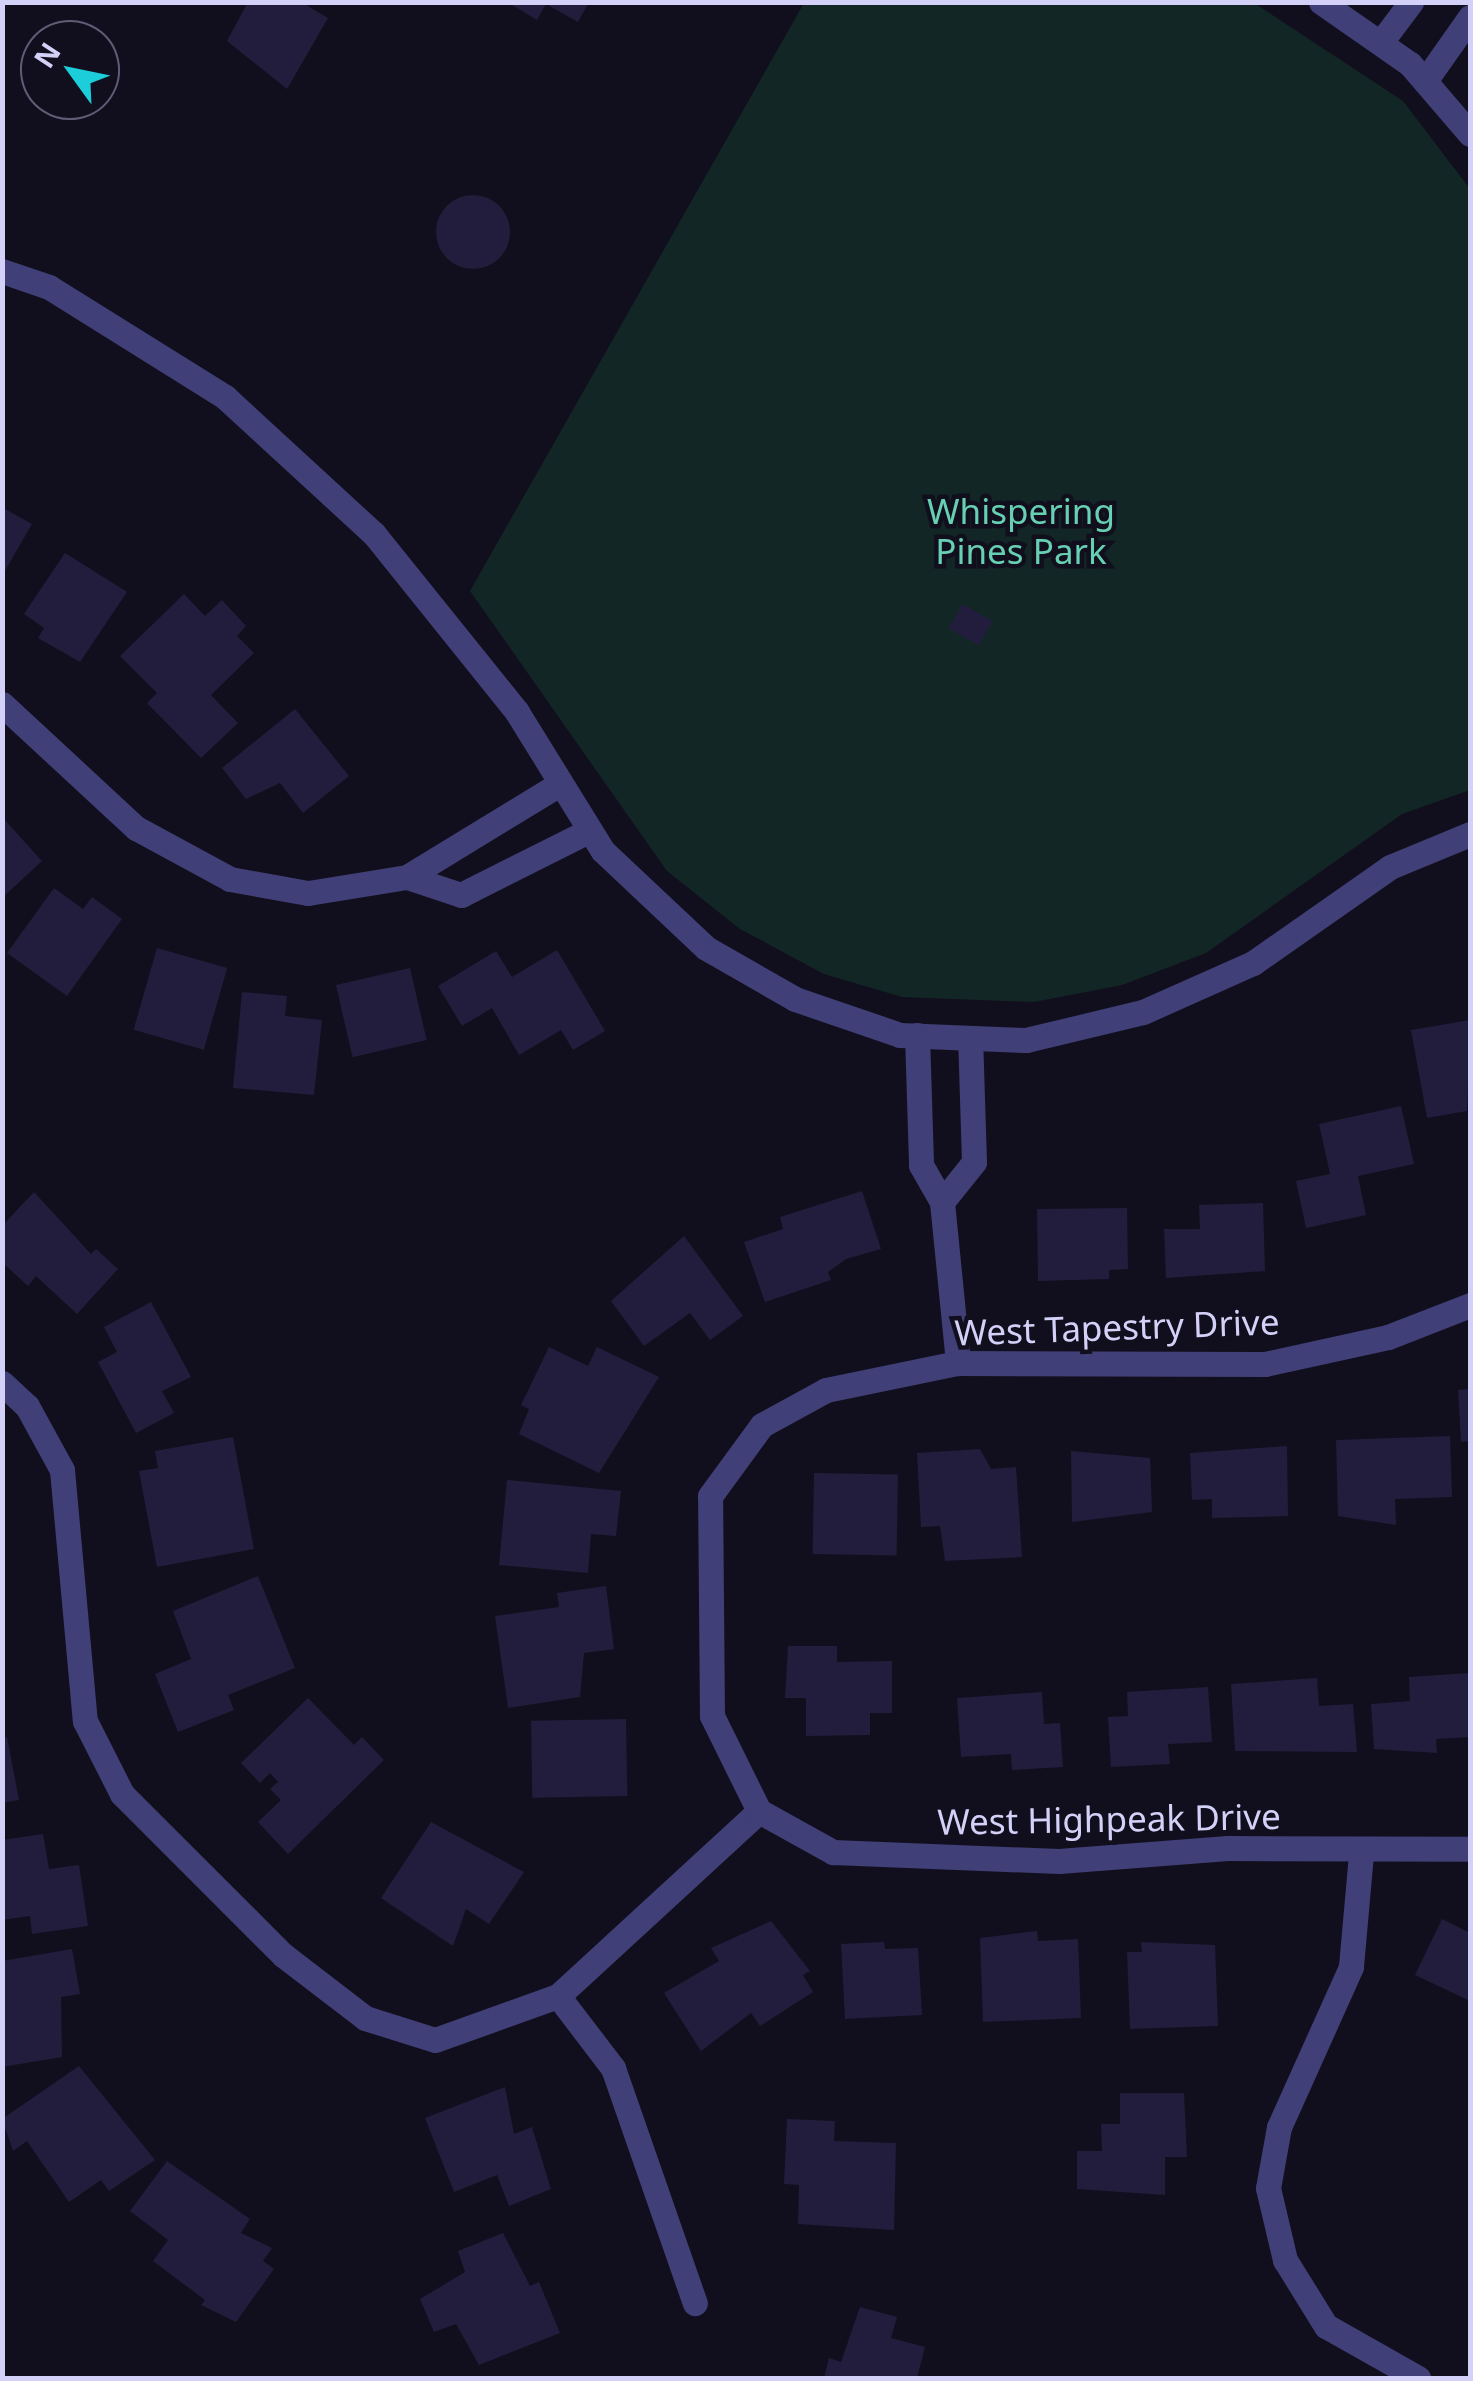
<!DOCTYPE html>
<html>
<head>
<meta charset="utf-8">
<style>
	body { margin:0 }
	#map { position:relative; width:1473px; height:2381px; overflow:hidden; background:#110f1d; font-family:"Noto Sans",sans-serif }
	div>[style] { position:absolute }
	.green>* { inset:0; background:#122725 }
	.building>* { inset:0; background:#221d3c; transform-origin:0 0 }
	.round { border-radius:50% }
	.minor>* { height:25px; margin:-12.5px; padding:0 12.5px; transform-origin:12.5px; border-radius:12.5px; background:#403f77 }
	span { translate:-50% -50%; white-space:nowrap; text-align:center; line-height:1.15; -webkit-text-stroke:9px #110f1d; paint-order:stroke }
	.park-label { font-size:35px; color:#67cfb2 }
	.street-label { font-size:35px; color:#d4d1f9 }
	.frame { position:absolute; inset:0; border:5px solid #d4d1f9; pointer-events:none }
	.north { position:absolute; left:20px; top:20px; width:100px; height:100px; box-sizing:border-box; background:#110f1d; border:2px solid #5f5d75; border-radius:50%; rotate:303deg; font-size:28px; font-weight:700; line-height:40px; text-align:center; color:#d4d1f9 }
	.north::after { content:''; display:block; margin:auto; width:35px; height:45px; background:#1ccdda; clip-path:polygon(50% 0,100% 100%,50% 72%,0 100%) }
</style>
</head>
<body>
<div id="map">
	<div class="green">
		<i style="clip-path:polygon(804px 3px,1254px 3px,1403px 101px,1470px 189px,1470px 790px,1402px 814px,1206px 953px,1122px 985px,1034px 1002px,902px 997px,824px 974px,740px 929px,667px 871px,470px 591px)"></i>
	</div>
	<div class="building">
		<i style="clip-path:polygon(248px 2px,301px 2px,328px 18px,287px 89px,227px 41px)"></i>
		<i style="clip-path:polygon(507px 2px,589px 2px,578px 22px,546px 4px,537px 20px)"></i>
		<i class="round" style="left:436px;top:195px;width:74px;height:74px"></i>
		<i style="clip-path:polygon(5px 509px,32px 524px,2px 576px,2px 513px)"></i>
		<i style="clip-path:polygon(65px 553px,127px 592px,80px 662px,38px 638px,44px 628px,24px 614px)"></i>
		<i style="clip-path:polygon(184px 594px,205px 616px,222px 600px,246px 626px,237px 636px,254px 653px,211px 695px,238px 723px,201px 758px,147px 703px,157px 693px,120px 656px)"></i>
		<i style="left:962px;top:604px;width:35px;height:28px;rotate:29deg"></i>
		<i style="clip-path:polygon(295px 709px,349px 776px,303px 813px,280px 783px,246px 799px,222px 768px)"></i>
		<i style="clip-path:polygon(2px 817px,42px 861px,2px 898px)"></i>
		<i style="clip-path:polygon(54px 888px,83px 909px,92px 897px,122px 919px,67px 996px,7px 953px)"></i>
		<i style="left:157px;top:948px;width:73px;height:85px;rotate:16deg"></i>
		<i style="clip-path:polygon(557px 950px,605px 1031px,573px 1050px,561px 1030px,519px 1055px,492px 1008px,462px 1026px,438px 986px,496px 951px,512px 977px)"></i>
		<i style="left:410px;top:968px;width:74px;height:76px;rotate:77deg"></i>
		<i style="clip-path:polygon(242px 992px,287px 996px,285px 1016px,322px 1020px,314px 1095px,233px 1088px)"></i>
		<i style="clip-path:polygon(1470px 1020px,1467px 1111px,1427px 1118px,1411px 1030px)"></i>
		<i style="clip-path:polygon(1401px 1106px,1414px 1164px,1358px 1176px,1366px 1215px,1306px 1228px,1296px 1181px,1330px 1174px,1319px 1124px)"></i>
		<i style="clip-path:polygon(862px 1191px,881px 1249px,846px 1259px,828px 1272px,831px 1280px,765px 1302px,744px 1242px,783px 1229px,780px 1217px)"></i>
		<i style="clip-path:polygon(34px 1192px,91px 1254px,96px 1249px,118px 1269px,77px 1314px,36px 1276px,28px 1286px,5px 1265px,2px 1226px)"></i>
		<i style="clip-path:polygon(1263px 1203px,1265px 1271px,1166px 1278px,1164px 1229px,1200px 1229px,1199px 1205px)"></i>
		<i style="clip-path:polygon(1127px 1208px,1128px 1269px,1109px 1270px,1109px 1279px,1038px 1281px,1037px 1209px)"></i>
		<i style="clip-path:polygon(684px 1236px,743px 1316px,710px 1340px,690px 1313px,644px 1346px,611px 1301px)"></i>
		<i style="clip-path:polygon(151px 1302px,191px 1377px,162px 1391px,174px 1413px,136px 1433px,98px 1362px,117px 1352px,104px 1327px)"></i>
		<i style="clip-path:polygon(549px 1347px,588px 1366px,597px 1347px,659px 1377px,599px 1473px,519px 1434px,529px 1409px,521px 1405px)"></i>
		<i style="clip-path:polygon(1470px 1389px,1470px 1441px,1461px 1442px,1458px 1390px)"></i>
		<i style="clip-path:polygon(1450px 1436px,1452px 1497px,1395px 1499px,1396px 1525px,1338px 1516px,1336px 1440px)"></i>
		<i style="clip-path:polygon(233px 1437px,254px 1549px,157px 1567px,139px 1471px,158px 1468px,155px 1451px)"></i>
		<i style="clip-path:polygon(1287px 1446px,1288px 1516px,1212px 1518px,1212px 1499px,1192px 1500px,1190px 1453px)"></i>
		<i style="clip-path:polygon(980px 1449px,991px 1469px,1016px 1467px,1022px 1557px,945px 1561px,940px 1526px,921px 1527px,917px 1453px)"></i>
		<i style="clip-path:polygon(1071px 1451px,1150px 1458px,1152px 1512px,1072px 1522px)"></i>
		<i style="left:814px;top:1473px;width:84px;height:81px;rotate:1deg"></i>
		<i style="clip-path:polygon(507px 1480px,621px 1491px,616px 1536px,591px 1534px,588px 1573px,499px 1565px)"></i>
		<i style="clip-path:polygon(258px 1576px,295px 1668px,228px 1695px,234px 1710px,178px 1732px,155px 1674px,191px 1659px,173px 1611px)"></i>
		<i style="clip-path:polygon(606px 1586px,614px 1649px,584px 1653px,580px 1697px,508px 1708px,495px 1616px,559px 1607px,557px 1593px)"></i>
		<i style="clip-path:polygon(788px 1646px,837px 1646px,837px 1662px,892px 1661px,892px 1713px,870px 1713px,870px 1735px,806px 1736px,806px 1698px,785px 1698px)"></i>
		<i style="clip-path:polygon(1470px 1673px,1470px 1737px,1436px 1739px,1437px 1753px,1374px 1749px,1371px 1704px,1410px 1701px,1409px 1677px)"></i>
		<i style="clip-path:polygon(1317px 1678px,1319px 1706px,1353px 1704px,1357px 1752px,1235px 1751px,1231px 1684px)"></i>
		<i style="clip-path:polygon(1208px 1687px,1212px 1742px,1168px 1744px,1170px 1764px,1111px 1767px,1108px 1717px,1128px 1716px,1127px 1692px)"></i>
		<i style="clip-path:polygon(1042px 1692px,1044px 1724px,1060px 1723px,1063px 1767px,1012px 1770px,1011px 1754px,961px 1757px,957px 1698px)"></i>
		<i style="clip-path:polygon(308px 1698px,354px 1745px,362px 1737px,384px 1760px,288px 1854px,258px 1822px,281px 1800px,270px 1789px,278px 1782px,270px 1773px,260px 1783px,241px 1763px)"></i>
		<i style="left:626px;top:1719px;width:77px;height:95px;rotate:89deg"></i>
		<i style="clip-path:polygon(7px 1737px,19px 1800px,2px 1803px,2px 1738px)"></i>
		<i style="clip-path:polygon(431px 1822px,524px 1872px,489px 1924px,466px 1909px,453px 1946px,381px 1898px)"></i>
		<i style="clip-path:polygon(43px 1834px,49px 1869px,79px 1865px,88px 1926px,32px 1934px,30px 1916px,2px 1920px,2px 1840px)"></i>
		<i style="clip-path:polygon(1442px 1919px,1470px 1933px,1470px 2001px,1415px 1975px)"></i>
		<i style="clip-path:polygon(771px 1921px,810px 1971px,803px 1975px,813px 1992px,760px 2026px,751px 2013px,701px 2051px,664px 1993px,719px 1961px,711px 1948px)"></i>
		<i style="clip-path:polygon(1037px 1931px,1038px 1941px,1078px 1939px,1081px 2018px,983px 2022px,980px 1938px)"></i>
		<i style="clip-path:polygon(884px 1942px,885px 1949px,918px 1948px,922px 2015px,845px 2019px,841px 1944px)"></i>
		<i style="clip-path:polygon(1141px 1942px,1215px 1945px,1218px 2026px,1130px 2029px,1127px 1952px,1142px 1952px)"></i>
		<i style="clip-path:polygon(72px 1949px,80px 1994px,61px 1997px,62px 2057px,2px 2067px,2px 1961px)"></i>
		<i style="clip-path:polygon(79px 2066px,155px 2160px,109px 2191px,101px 2180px,69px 2202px,27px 2141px,13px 2151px,2px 2119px)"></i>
		<i style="clip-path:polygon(505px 2087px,514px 2134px,532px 2127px,551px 2189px,509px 2206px,497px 2175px,454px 2192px,425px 2118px)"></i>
		<i style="clip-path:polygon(1120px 2093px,1184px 2093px,1187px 2157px,1165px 2157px,1165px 2195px,1077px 2189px,1077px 2151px,1102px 2151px,1101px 2124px,1120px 2124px)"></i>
		<i style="clip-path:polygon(787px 2119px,835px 2121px,834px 2141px,896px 2143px,894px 2230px,798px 2224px,799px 2185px,784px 2184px)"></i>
		<i style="clip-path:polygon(167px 2161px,250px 2219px,241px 2233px,272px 2248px,263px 2261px,274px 2269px,236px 2322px,201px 2305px,205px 2300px,153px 2261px,168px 2240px,130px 2211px)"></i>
		<i style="clip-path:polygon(503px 2233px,530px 2286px,539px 2282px,560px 2333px,479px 2365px,456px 2324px,434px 2332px,420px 2299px,465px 2272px,458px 2251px)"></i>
		<i style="clip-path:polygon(860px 2307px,897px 2317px,891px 2338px,925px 2347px,917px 2378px,824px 2378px,829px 2358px,841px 2362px)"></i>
	</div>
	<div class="minor">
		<i style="left:1321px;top:2px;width:108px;rotate:34.9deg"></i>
		<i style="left:1410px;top:64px;width:92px;rotate:49.4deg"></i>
		<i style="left:1381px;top:42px;width:50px;rotate:-53.1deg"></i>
		<i style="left:1425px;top:81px;width:78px;rotate:-54.9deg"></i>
		<i style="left:2px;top:271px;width:50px;rotate:18.8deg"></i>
		<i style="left:49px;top:287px;width:208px;rotate:32deg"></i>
		<i style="left:225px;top:397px;width:202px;rotate:42.6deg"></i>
		<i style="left:374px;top:534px;width:228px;rotate:51.2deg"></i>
		<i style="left:517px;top:712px;width:163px;rotate:58.3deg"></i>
		<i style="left:603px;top:851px;width:141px;rotate:43.3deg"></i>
		<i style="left:706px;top:948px;width:103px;rotate:29.8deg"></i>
		<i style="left:795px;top:999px;width:111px;rotate:18.9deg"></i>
		<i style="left:900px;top:1035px;width:126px;rotate:2.3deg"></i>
		<i style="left:1026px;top:1040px;width:120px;rotate:-13.5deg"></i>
		<i style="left:1143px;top:1012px;width:120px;rotate:-24deg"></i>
		<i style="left:1253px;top:963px;width:167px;rotate:-35deg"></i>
		<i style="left:1390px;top:867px;width:87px;rotate:-22.4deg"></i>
		<i style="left:2px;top:704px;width:183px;rotate:42.8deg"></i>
		<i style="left:136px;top:828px;width:107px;rotate:28.5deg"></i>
		<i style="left:230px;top:879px;width:79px;rotate:10.2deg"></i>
		<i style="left:308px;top:893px;width:100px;rotate:-9.2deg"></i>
		<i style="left:407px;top:877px;width:57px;rotate:18.4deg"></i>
		<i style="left:461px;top:895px;width:144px;rotate:-26.7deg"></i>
		<i style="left:407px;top:877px;width:180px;rotate:-31.4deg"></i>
		<i style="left:917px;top:1035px;width:130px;rotate:88.2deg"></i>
		<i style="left:921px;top:1165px;width:43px;rotate:60.4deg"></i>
		<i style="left:942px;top:1202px;width:162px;rotate:84.3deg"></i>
		<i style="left:942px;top:1202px;width:51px;rotate:-51.3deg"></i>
		<i style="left:974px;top:1162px;width:124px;rotate:-91.8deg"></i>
		<i style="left:2px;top:1383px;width:34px;rotate:43deg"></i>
		<i style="left:27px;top:1406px;width:73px;rotate:61.3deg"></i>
		<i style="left:62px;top:1470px;width:252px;rotate:84.8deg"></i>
		<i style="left:85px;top:1721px;width:82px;rotate:63.1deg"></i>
		<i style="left:122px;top:1794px;width:228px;rotate:45deg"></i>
		<i style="left:283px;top:1955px;width:103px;rotate:37.5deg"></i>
		<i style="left:365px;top:2018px;width:73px;rotate:17.4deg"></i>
		<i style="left:435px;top:2040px;width:131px;rotate:-19.7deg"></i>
		<i style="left:558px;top:1996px;width:273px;rotate:-42.6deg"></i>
		<i style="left:759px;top:1811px;width:106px;rotate:-116.3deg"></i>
		<i style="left:712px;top:1716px;width:220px;rotate:-90.5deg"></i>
		<i style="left:710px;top:1496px;width:88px;rotate:-53.8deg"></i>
		<i style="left:762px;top:1425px;width:73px;rotate:-28.7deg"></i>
		<i style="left:826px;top:1390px;width:135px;rotate:-11.6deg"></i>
		<i style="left:958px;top:1363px;width:307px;rotate:0.2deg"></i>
		<i style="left:1265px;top:1364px;width:126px;rotate:-12.4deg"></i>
		<i style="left:1388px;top:1337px;width:88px;rotate:-21.3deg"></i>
		<i style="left:759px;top:1811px;width:85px;rotate:29deg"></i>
		<i style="left:833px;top:1852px;width:226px;rotate:2.3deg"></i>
		<i style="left:1059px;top:1861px;width:169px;rotate:-4.4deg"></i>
		<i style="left:1228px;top:1848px;width:242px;rotate:0.2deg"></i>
		<i style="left:1361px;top:1854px;width:113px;rotate:95.1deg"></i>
		<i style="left:1351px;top:1967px;width:175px;rotate:114.2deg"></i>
		<i style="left:1279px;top:2127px;width:62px;rotate:100.2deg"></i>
		<i style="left:1268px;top:2188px;width:74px;rotate:76.7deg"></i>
		<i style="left:1285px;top:2260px;width:78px;rotate:58.2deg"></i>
		<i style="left:1326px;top:2326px;width:106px;rotate:29.5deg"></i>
		<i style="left:558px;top:1996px;width:91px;rotate:52.6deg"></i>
		<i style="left:613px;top:2068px;width:249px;rotate:70.8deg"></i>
	</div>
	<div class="park-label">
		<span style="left:1021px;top:531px">Whispering<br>Pines Park</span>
	</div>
	<div class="street-label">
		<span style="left:1117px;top:1327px;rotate:-2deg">West Tapestry Drive</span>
		<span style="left:1109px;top:1819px;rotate:-1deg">West Highpeak Drive</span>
	</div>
	<div class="frame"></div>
	<div class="north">N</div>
</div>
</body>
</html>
